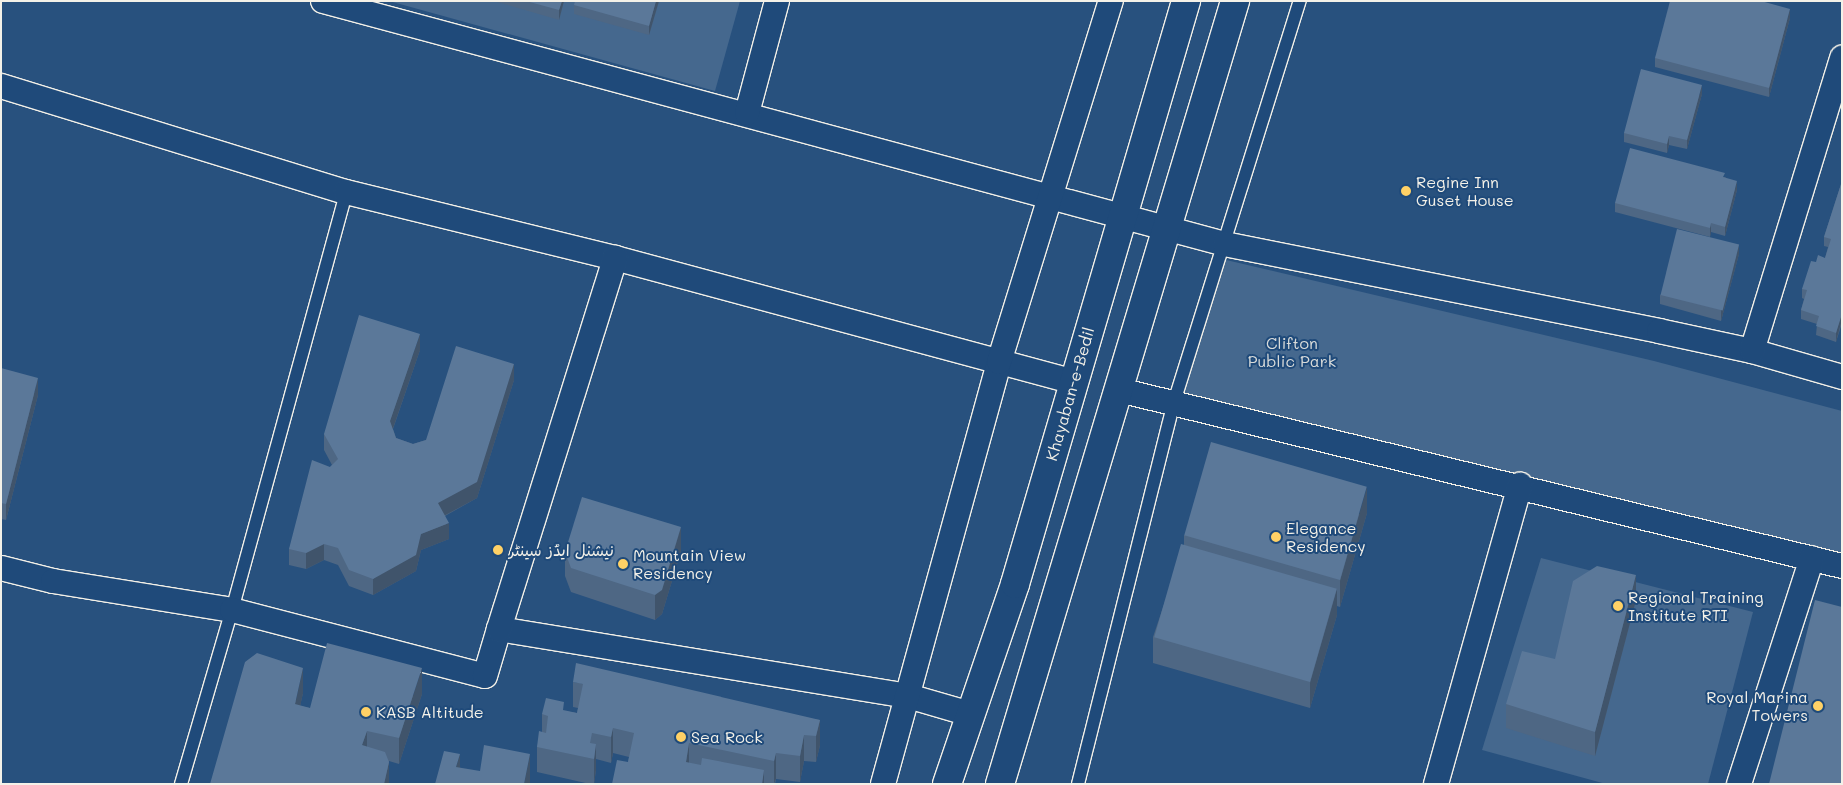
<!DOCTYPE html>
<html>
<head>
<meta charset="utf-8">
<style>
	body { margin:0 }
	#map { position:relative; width:1843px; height:785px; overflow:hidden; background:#28517e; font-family:Mali,"Playpen Sans Arabic",sans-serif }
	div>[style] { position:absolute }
	.green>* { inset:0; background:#45688e }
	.roads { filter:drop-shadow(1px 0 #f4f1e8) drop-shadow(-1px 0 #f4f1e8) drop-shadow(0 1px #f4f1e8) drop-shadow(0 -1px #f4f1e8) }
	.service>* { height:12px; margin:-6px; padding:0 6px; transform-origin:6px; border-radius:6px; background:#1f4a7a }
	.minor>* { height:24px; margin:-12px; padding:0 12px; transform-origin:12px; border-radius:12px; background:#1f4a7a }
	.secondary>* { height:28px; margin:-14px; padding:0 14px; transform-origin:14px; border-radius:14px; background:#1f4a7a }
	.wall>* { inset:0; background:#4e6784 }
	.shaded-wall>* { inset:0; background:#40546b }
	.building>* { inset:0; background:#5b7899; transform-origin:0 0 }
	.dots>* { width:14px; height:14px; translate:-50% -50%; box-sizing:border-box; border:2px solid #1f4a7a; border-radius:50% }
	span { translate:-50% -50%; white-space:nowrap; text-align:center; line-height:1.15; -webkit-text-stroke:4px #1f4a7a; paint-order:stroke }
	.poi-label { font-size:16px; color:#f4f1e8 }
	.left { translate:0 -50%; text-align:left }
	.right { translate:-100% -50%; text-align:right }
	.park-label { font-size:16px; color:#dadcda }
	.street-label { font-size:16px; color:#f4f1e8 }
	.frame { position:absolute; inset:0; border:2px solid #f4f1e8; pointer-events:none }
</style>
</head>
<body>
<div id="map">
	<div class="green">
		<i style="clip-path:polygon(389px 1px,740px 1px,715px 91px)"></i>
		<i style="clip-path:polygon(1222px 259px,1654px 361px,1842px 411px,1842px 560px,1174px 402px)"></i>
		<i style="clip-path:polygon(1541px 558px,1753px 612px,1708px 784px,1606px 784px,1482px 750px)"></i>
	</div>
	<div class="roads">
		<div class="service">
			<i style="left:181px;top:784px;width:181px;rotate:-73.7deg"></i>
			<i style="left:232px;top:610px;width:433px;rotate:-74.7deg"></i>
			<i style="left:1078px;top:784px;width:394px;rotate:-75.9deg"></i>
			<i style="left:1174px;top:402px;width:420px;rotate:-72.6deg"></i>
		</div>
		<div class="minor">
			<i style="left:323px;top:1px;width:934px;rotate:15.08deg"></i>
			<i style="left:1225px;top:244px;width:443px;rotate:11.3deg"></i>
			<i style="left:1659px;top:331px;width:95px;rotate:12.1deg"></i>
			<i style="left:1752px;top:351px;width:94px;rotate:16.1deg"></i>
			<i style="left:1px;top:86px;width:361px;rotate:17.1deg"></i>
			<i style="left:346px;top:192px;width:277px;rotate:13.8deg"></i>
			<i style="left:615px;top:258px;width:474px;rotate:15.1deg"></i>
			<i style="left:747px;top:113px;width:116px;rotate:-75deg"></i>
			<i style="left:1752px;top:351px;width:307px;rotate:-72.9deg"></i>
			<i style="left:1119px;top:390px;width:744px;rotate:13.68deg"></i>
			<i style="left:1px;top:568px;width:54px;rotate:14deg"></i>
			<i style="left:53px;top:581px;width:181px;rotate:9.2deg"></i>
			<i style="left:232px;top:610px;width:261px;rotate:14.6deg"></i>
			<i style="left:485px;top:676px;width:49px;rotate:-73.4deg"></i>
			<i style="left:499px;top:629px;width:414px;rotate:9.3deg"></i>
			<i style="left:908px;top:696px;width:65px;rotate:16.2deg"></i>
			<i style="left:499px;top:629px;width:389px;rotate:-72.6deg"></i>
			<i style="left:883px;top:784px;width:438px;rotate:-74.6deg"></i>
			<i style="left:999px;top:362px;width:378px;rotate:-72.8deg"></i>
			<i style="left:1436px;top:784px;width:311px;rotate:-74.3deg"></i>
			<i style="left:1739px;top:784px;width:237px;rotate:-72.1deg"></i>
		</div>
		<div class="secondary">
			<i style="left:947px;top:784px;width:211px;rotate:-71.2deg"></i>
			<i style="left:1015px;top:584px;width:608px;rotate:-73.65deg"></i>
			<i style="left:1000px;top:784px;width:818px;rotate:-73.29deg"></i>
		</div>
	</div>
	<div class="wall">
		<i style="clip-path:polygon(494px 1px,564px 1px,559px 20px)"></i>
		<i style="clip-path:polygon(575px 1px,659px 1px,649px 35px,574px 14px,574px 5px)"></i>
		<i style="clip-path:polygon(1790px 18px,1769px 97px,1655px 67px,1655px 58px)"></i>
		<i style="clip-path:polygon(1702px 94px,1687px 149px,1669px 145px,1667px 153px,1624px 142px,1624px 133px)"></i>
		<i style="clip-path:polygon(1725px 177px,1737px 190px,1725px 236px,1711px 232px,1710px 237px,1615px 212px,1615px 203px)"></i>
		<i style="clip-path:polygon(1842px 181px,1842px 323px,1836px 342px,1816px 335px,1817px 324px,1801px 319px,1801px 310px,1804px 299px,1802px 298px,1802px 289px,1816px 262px,1825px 258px,1828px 247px,1824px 246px,1824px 237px)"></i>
		<i style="clip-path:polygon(1739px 254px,1721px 321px,1660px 304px,1660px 295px)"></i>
		<i style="clip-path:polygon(420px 350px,393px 429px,396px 438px,413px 444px,426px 440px,514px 380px,477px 498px,445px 516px,449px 539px,421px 550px,416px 571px,373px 595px,349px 586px,338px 565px,324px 560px,306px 569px,289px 565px,289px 549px,330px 467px,332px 465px,324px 450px,324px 434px)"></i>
		<i style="clip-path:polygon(1px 368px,38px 395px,6px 520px,1px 519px)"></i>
		<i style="clip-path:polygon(1367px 513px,1340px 607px,1337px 606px,1337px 615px,1310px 708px,1153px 663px,1153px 637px,1184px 545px,1184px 535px)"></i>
		<i style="clip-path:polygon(681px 551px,662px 614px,655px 620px,571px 592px,565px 576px,565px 552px)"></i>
		<i style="clip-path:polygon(1636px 600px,1595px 756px,1506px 728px,1506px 704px,1555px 659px)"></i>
		<i style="clip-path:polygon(573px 682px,820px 720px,820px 745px,816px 762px,804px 761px,800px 782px,776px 779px,775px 784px,612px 784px,628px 762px,629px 757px,613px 753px,611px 763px,596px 759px,596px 770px,594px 784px,590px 784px,537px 772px,537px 747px,542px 732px,542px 714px,564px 711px,577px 713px,578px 708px,573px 707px)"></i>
		<i style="clip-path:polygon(303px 693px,300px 706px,310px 708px,422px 694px,399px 764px,389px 761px,389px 784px,210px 784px)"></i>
	</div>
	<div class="shaded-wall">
		<i style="clip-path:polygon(562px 1px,564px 1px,559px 20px,559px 10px)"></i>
		<i style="clip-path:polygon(656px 1px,659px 1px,649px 35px,649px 26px)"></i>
		<i style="clip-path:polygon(1790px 9px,1790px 18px,1769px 97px,1769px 88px)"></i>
		<i style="clip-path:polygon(1702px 85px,1702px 94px,1687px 149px,1687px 140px)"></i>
		<i style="clip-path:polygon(1669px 136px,1669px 145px,1667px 153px,1667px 144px)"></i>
		<i style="clip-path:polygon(1737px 181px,1737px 190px,1725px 236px,1725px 227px)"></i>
		<i style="clip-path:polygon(1711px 223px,1711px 232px,1710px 237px,1710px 228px)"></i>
		<i style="clip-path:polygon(1739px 245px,1739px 254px,1721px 321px,1721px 311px)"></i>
		<i style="clip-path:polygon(1841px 314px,1841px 323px,1836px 342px,1836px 333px)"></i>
		<i style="clip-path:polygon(420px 334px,420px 350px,390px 437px,390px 421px)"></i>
		<i style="clip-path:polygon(514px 364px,514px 380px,477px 498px,438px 519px,438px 503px)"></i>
		<i style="clip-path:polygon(38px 378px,38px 395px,6px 520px,6px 504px)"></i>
		<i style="clip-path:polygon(1367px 487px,1367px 513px,1340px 607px,1340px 581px)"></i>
		<i style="clip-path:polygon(449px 523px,449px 539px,421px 550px,416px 571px,373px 595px,373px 579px,421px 534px)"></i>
		<i style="clip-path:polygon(681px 527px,681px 551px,662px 614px,655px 620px,655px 595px)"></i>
		<i style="clip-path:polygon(324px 544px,324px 560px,306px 569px,306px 553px)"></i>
		<i style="clip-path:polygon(1636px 575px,1636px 600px,1595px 756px,1595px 732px)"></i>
		<i style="clip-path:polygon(1337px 589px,1337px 615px,1310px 708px,1310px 683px)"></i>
		<i style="clip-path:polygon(303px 668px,303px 693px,295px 730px,295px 704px)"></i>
		<i style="clip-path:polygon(422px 668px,422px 694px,399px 764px,399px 738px)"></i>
		<i style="clip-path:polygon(820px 720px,820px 745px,816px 762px,816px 736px)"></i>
		<i style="clip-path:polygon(613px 728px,613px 753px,611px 763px,611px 737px)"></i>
		<i style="clip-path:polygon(367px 731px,367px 756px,362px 745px)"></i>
		<i style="clip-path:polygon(804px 735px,804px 761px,800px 782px,800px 756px)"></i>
		<i style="clip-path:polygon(689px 743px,689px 768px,686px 762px)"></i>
		<i style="clip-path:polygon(596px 744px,596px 770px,594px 784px,594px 759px)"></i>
		<i style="clip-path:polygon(776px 753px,776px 779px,774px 784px,774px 761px)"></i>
		<i style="clip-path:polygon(460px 754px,460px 780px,456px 767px)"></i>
		<i style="clip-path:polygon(530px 754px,530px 784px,524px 784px)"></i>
		<i style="clip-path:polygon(389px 762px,389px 784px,384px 784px)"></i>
		<i style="clip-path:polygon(764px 770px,764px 784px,762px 784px)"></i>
	</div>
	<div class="building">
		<i style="clip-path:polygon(526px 1px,562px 1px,559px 10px)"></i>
		<i style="clip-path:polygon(575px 1px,656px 1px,649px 26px,574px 5px)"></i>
		<i style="clip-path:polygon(1670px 1px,1761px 1px,1790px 9px,1769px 88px,1655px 58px)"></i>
		<i style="clip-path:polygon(1641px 69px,1702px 85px,1687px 140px,1669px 136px,1667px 144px,1624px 133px)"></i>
		<i style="clip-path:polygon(1630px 148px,1725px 173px,1723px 177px,1737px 181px,1725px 227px,1711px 223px,1710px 228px,1615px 203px)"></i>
		<i style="clip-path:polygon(1842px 181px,1842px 314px,1836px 333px,1816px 326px,1819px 316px,1801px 310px,1807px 290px,1802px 289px,1811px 261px,1816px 262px,1818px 255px,1825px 258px,1831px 239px,1824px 237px)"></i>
		<i style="left:1677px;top:229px;width:64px;height:68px;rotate:14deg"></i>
		<i style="clip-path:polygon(359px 315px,420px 334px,390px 421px,396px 438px,413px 444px,426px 440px,456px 346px,514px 364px,477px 482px,438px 503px,449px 523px,421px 534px,416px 555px,373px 579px,349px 570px,338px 548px,324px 544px,306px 553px,289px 549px,312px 460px,330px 467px,338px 459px,324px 434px)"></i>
		<i style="clip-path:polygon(1px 368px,38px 378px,6px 504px,1px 503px)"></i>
		<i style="left:1211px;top:442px;width:162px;height:97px;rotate:16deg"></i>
		<i style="clip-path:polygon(582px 497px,681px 527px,662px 590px,655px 595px,571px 568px,565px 552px)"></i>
		<i style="left:1181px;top:544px;width:162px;height:97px;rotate:16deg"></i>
		<i style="clip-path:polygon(1597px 566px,1636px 575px,1595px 732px,1506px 704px,1522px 651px,1555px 659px,1573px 581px)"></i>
		<i style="clip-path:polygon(1815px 600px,1842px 607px,1842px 784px,1769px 784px)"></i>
		<i style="clip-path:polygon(327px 643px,422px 668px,399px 738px,367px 731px,362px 745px,385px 752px,389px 762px,384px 784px,210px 784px,245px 662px,257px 653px,303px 668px,295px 704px,310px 708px)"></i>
		<i style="clip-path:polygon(576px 663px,820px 720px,816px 736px,804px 735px,800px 756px,776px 753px,774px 761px,689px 743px,686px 762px,701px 765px,702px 758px,764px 770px,762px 784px,612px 784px,617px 760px,628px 762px,634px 733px,613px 728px,611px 737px,592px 733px,590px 743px,596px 744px,594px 759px,537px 747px,539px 731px,546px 733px,548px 716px,542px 714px,546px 698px,564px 702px,563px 710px,577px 713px,583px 684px,573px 682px)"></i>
		<i style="clip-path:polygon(484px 745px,530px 754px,524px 784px,435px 784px,444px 751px,460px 754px,456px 767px,480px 771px)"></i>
	</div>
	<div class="dots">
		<i style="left:1406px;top:191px;background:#ffd166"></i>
		<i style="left:1276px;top:537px;background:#ffd166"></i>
		<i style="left:498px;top:550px;background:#ffd166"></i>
		<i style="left:623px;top:564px;background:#ffd166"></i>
		<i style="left:1618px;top:606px;background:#ffd166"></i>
		<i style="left:1818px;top:706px;background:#ffd166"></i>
		<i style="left:366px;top:712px;background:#ffd166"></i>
		<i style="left:681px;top:737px;background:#ffd166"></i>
	</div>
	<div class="poi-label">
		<span class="left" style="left:1416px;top:191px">Regine Inn<br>Guset House</span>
		<span class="left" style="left:1286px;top:537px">Elegance<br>Residency</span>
		<span class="left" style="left:509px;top:550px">نیشنل ایڈز سینٹر</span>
		<span class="left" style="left:633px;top:564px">Mountain View<br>Residency</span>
		<span class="left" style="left:1628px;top:606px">Regional Training<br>Institute RTI</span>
		<span class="right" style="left:1808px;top:706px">Royal Marina<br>Towers</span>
		<span class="left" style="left:376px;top:712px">KASB Altitude</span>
		<span class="left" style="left:691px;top:737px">Sea Rock</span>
	</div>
	<div class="park-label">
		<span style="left:1292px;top:352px">Clifton<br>Public Park</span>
	</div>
	<div class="street-label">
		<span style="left:1070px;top:394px;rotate:-74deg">Khayaban-e-Bedil</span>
	</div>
	<div class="frame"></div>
</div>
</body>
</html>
